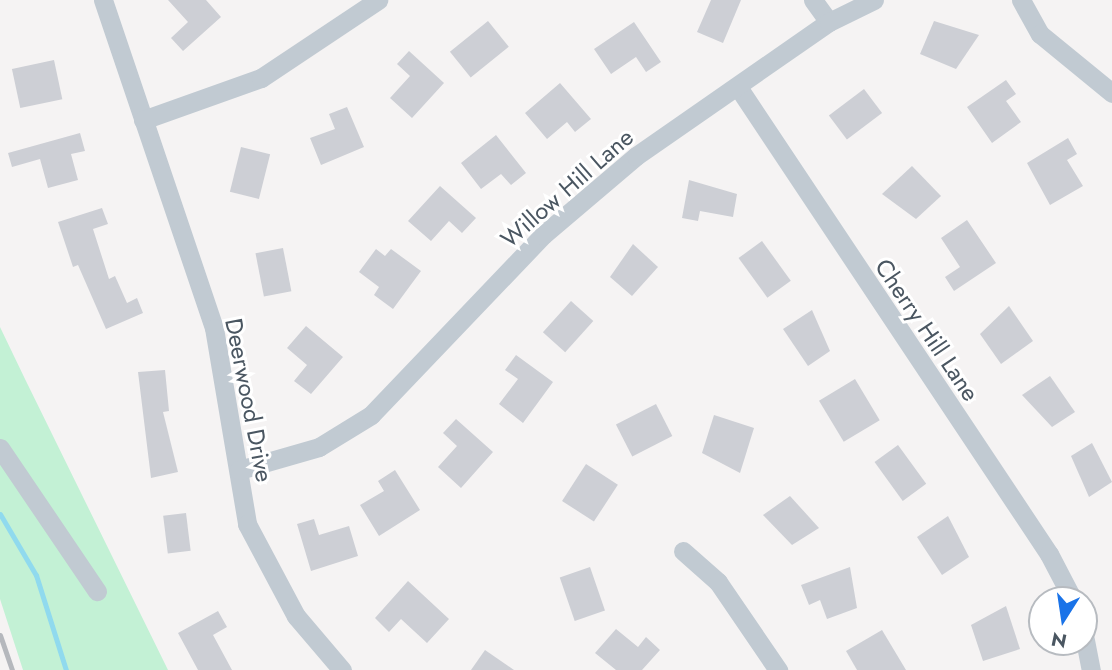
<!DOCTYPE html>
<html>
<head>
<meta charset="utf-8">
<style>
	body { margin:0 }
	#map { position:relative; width:1112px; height:670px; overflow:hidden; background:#f5f3f3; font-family:Jost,sans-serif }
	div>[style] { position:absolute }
	.green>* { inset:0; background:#c3f1d5 }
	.stream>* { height:5px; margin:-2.5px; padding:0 2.5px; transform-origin:2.5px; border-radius:2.5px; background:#90daee }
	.building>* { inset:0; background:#cdcfd5; transform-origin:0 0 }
	.minor>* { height:19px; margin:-9.5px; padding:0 9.5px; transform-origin:9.5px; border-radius:9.5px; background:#c1cad2 }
	.rail>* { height:5px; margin:-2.5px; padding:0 2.5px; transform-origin:2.5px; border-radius:2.5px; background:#b5b8bd }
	span { translate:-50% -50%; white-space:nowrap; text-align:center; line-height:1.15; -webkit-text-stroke:6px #fff; paint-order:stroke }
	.street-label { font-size:24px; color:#4a5661 }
	.north { position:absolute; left:1028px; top:586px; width:70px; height:70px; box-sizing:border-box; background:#fff; border:2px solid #b7bbc0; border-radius:50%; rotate:192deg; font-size:19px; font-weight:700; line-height:28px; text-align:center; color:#4a5661 }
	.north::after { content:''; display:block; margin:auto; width:24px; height:32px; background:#1a73e8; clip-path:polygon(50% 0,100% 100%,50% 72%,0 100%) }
</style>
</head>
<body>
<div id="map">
	<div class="green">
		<i style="clip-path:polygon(0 327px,25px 379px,168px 670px,23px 670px,0 599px)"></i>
	</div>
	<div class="stream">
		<i style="left:0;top:514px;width:71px;rotate:59.5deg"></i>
		<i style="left:36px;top:575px;width:100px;rotate:72.5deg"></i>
	</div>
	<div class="building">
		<i style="clip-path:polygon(168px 0,206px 0,221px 17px,183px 51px,171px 38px,188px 22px)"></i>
		<i style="clip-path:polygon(711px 0,741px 0,723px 43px,697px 32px)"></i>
		<i style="left:488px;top:21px;width:33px;height:49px;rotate:51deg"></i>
		<i style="clip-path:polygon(934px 21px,979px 35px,956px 69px,920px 54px)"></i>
		<i style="clip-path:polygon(634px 22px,661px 62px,646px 72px,636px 57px,611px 74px,594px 49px)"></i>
		<i style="clip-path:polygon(409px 51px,444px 83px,412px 118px,390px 98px,410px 76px,397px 64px)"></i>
		<i style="left:54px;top:60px;width:40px;height:43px;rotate:78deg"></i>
		<i style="clip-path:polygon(1006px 80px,1016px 94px,1006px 101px,1021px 122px,992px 143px,967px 107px)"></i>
		<i style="clip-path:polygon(560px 83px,591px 119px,575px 132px,567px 122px,547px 139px,525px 113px)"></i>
		<i style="left:864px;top:89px;width:30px;height:44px;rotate:53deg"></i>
		<i style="clip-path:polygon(347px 107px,364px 147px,321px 165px,310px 138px,335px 129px,329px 114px)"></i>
		<i style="clip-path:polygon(80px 133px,85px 151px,71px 154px,78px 180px,48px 188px,40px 159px,12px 167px,8px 153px)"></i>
		<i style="clip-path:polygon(496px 135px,526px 173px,511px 185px,501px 174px,481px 189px,461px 163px)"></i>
		<i style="clip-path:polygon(1068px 138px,1077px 154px,1067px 160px,1083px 186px,1050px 205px,1027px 163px)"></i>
		<i style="left:241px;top:147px;width:30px;height:46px;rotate:14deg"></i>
		<i style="clip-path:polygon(912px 166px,941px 196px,916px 219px,882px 194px)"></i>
		<i style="clip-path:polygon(689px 180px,737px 194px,733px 217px,700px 211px,698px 221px,682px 218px)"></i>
		<i style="clip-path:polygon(440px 186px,476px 218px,462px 233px,449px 221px,431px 241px,408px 221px)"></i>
		<i style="clip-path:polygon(102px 208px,108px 224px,93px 229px,109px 279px,115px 276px,127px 303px,137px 298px,143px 313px,106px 329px,78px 265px,73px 267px,58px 222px)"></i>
		<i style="clip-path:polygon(967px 220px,996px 263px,954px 291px,945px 277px,960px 267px,941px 238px)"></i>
		<i style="left:762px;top:241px;width:49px;height:29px;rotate:54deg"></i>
		<i style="clip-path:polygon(633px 244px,658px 267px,632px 296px,610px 277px)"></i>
		<i style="left:283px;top:248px;width:44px;height:28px;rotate:79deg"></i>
		<i style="clip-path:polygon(376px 249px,385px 256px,391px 249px,421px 271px,393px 309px,374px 295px,379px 287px,359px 272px)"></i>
		<i style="left:571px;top:301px;width:30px;height:42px;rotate:42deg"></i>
		<i style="clip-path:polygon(1009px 306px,1033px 341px,1001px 364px,980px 334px)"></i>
		<i style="clip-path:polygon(812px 310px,830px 351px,808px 366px,783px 329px)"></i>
		<i style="clip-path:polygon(306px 326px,343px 357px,311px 394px,294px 381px,307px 365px,287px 348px)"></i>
		<i style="clip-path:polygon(516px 355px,553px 382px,523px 423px,499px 404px,518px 379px,505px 370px)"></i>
		<i style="clip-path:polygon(165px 370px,169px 411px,163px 412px,178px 472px,151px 478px,138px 372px)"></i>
		<i style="clip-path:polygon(1050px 376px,1075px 412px,1052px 427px,1022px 395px)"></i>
		<i style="left:855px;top:379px;width:48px;height:42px;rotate:59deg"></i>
		<i style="left:656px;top:404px;width:36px;height:45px;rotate:63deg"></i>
		<i style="clip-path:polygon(714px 415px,754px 428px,740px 473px,702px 453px)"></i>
		<i style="clip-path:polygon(456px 419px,493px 452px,461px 488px,438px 467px,457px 446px,443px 433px)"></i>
		<i style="clip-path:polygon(1092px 443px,1112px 482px,1089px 497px,1071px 456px)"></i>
		<i style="left:898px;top:445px;width:48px;height:29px;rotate:54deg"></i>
		<i style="left:586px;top:464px;width:38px;height:44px;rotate:33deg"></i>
		<i style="clip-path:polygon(395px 470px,420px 510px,379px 536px,360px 505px,384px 491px,378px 481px)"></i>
		<i style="clip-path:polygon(790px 496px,819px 528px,792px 545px,763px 515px)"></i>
		<i style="left:186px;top:513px;width:38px;height:23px;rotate:83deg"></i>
		<i style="clip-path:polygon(948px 516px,969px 557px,942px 575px,917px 537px)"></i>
		<i style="clip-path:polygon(314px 519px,319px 535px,349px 526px,358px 556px,311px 571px,297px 524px)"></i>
		<i style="left:590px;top:567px;width:46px;height:32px;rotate:71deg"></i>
		<i style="clip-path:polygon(850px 567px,857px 608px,827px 619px,820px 600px,809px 605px,801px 585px)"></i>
		<i style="clip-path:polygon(408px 581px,449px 619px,427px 643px,401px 619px,389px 632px,375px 618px)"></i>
		<i style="clip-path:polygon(1006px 606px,1020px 649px,983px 661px,971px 625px)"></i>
		<i style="clip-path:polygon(218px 611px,227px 627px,213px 635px,232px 670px,198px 670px,178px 633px)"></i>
		<i style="clip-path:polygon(616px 629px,638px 647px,646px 637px,660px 650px,642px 670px,616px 670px,595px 653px)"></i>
		<i style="clip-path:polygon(882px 630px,906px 670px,857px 670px,846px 651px)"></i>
		<i style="clip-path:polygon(485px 650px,514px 670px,471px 670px)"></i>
	</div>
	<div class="minor">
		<i style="left:103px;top:0;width:346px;rotate:71.3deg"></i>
		<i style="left:214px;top:328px;width:199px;rotate:80.4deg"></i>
		<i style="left:247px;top:524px;width:104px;rotate:62deg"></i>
		<i style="left:296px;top:616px;width:71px;rotate:49.6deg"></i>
		<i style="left:813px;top:0;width:27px;rotate:54deg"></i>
		<i style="left:1021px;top:0;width:39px;rotate:61deg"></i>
		<i style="left:1040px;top:34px;width:93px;rotate:39.3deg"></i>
		<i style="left:738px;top:87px;width:561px;rotate:56.34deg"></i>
		<i style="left:1049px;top:554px;width:52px;rotate:62.4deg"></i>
		<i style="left:143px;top:120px;width:125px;rotate:-19.6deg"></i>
		<i style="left:261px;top:78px;width:141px;rotate:-33.7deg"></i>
		<i style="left:0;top:448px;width:173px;rotate:55.9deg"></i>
		<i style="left:239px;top:470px;width:83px;rotate:-16deg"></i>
		<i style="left:319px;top:447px;width:61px;rotate:-31.6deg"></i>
		<i style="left:371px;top:415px;width:249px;rotate:-46.3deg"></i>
		<i style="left:543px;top:235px;width:122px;rotate:-40.3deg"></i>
		<i style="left:636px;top:156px;width:235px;rotate:-34.8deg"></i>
		<i style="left:829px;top:22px;width:50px;rotate:-26.1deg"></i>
		<i style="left:683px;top:551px;width:47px;rotate:41.5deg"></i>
		<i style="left:718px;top:582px;width:107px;rotate:55.7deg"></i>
		<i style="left:1084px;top:635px;width:36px;rotate:79deg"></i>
	</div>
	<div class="rail">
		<i style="left:0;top:635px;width:37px;rotate:71deg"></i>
	</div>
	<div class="street-label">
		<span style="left:567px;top:188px;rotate:-41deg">Willow Hill Lane</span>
		<span style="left:927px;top:330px;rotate:56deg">Cherry Hill Lane</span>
		<span style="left:249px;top:400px;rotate:79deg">Deerwood Drive</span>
	</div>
	<div class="north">N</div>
</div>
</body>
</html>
